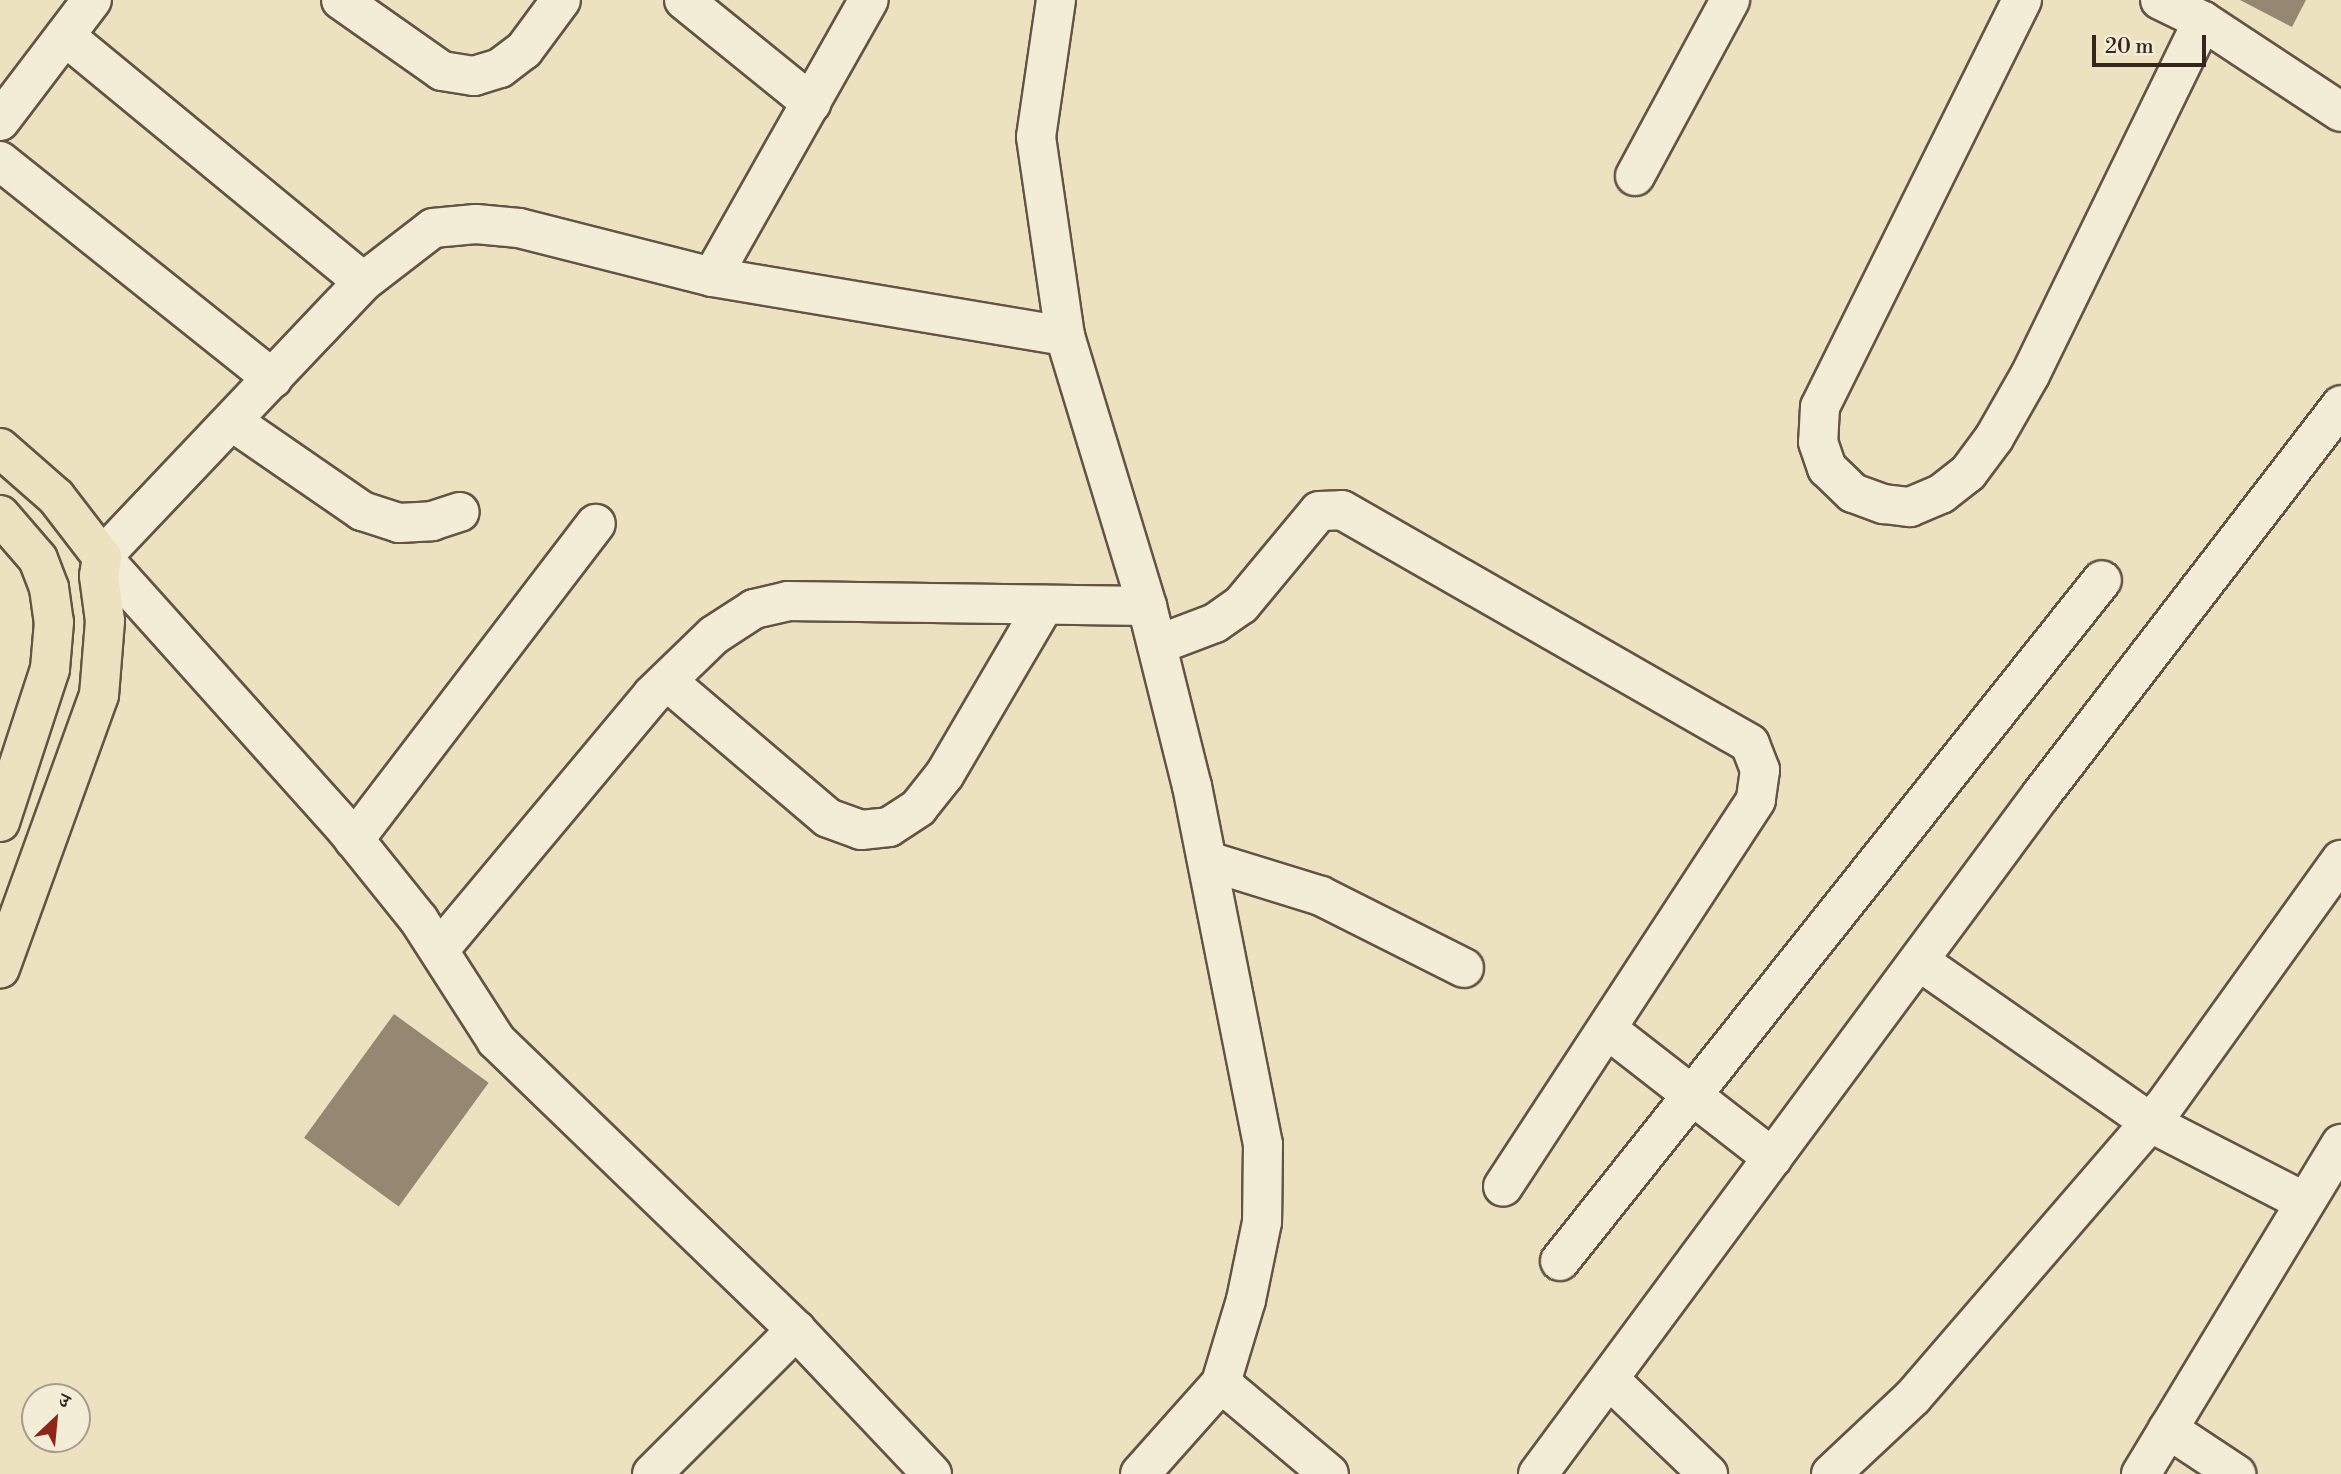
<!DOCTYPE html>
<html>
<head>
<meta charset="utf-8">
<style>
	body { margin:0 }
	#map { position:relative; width:2341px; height:1474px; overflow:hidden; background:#ede2c0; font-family:"Libre Bodoni","Noto Serif Devanagari",serif }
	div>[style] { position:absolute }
	.building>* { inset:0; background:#958771; transform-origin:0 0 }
	.roads { filter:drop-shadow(2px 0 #635445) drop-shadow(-2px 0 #635445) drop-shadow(0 2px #635445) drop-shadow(0 -2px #635445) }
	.street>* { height:38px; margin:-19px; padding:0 19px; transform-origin:19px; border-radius:19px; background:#f3ecd6 }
	.primary>* { height:38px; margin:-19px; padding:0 19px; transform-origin:19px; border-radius:19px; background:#ede2c0 }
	span { translate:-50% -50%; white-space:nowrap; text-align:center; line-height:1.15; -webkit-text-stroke:5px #f3ecd6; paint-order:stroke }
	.north { position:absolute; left:21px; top:1383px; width:70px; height:70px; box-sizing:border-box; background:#f3ecd6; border:2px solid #a79c8c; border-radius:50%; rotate:26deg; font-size:19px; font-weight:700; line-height:28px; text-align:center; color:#35251c }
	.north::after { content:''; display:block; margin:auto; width:24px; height:32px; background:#8f2418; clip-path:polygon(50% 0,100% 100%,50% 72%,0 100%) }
	.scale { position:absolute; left:2092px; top:35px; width:114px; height:32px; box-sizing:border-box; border:4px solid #35251c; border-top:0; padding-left:9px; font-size:21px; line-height:24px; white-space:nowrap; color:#35251c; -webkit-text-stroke:5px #f3ecd6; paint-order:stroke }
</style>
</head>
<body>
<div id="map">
	<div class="building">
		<i style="clip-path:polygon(2240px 0,2306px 0,2292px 27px)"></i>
		<i style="left:394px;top:1014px;width:117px;height:153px;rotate:36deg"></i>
	</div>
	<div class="roads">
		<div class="street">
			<i style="left:341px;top:0;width:123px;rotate:35.1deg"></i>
			<i style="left:442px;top:71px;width:32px;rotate:9deg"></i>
			<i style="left:474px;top:76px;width:27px;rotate:-17deg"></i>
			<i style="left:500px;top:68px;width:30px;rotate:-37deg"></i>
			<i style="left:524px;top:50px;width:62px;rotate:-53.5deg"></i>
			<i style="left:684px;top:0;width:164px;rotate:39deg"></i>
			<i style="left:1056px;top:0;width:138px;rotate:98.3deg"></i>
			<i style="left:1036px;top:137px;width:201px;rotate:81.7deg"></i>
			<i style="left:1065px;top:336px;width:282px;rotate:73.1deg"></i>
			<i style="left:1147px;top:606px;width:186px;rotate:76deg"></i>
			<i style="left:1192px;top:786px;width:365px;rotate:78.8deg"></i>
			<i style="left:1263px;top:1144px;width:78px;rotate:90.7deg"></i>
			<i style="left:1262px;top:1222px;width:80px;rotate:101.6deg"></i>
			<i style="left:1246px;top:1300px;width:87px;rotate:106.8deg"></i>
			<i style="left:2022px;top:0;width:454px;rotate:116.4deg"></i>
			<i style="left:1820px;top:407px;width:35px;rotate:93deg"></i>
			<i style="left:1818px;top:442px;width:28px;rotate:71deg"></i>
			<i style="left:1827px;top:468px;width:36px;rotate:44deg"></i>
			<i style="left:1853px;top:493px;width:33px;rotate:20deg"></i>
			<i style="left:1884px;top:504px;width:26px;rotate:7deg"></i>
			<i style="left:1910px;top:507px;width:34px;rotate:-23deg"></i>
			<i style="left:1941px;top:494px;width:34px;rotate:-38deg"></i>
			<i style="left:1968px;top:473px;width:44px;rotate:-53.4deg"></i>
			<i style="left:1994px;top:438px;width:73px;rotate:-60.3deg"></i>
			<i style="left:2030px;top:375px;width:394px;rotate:-64deg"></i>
			<i style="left:2160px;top:0;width:48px;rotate:26deg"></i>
			<i style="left:2203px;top:21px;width:165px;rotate:33.4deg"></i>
			<i style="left:65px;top:36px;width:386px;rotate:39.5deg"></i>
			<i style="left:0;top:121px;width:152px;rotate:-52.8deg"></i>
			<i style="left:0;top:161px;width:349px;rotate:38.6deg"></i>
			<i style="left:1635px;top:176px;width:200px;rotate:-61.6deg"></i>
			<i style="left:712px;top:277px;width:318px;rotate:-60.5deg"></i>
			<i style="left:233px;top:422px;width:157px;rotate:34.6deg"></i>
			<i style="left:362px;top:511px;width:39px;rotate:18deg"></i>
			<i style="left:399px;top:523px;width:33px;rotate:-3deg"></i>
			<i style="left:432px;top:521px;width:29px;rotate:-18deg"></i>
			<i style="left:1157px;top:645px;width:62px;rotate:-20.8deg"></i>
			<i style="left:1215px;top:623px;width:32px;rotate:-35deg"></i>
			<i style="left:1241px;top:605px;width:122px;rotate:-50.3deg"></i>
			<i style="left:1319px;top:511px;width:23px;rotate:-2deg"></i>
			<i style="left:1342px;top:510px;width:470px;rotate:29.8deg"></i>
			<i style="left:1750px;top:744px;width:28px;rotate:69deg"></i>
			<i style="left:1760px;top:770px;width:30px;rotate:98deg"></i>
			<i style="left:1756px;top:800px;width:462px;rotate:123.2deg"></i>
			<i style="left:667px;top:681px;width:211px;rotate:40.4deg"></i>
			<i style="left:828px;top:818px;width:35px;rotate:20deg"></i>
			<i style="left:861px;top:830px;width:28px;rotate:-6deg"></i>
			<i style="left:889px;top:827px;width:35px;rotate:-33deg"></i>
			<i style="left:918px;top:808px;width:43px;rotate:-51.5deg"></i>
			<i style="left:945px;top:774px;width:196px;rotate:-59.6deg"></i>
			<i style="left:354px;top:840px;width:398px;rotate:-52.6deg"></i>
			<i style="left:1208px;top:861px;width:118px;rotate:17.2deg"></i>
			<i style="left:1321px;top:896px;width:160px;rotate:26.7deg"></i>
			<i style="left:439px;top:950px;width:332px;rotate:-50.1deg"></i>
			<i style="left:652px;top:695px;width:86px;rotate:-44.1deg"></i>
			<i style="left:714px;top:635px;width:48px;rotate:-33deg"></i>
			<i style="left:754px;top:609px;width:35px;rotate:-13deg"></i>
			<i style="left:788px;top:601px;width:359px;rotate:0.8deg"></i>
			<i style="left:1919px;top:961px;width:283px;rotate:34.9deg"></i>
			<i style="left:2151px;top:1123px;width:173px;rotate:27.2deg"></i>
			<i style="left:1607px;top:1029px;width:210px;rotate:37.9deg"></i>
			<i style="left:1560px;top:1261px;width:870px;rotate:-51.48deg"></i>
			<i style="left:1610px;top:1380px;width:136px;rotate:43.8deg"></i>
			<i style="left:2168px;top:1429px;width:82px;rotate:33.5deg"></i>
			<i style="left:652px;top:1474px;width:204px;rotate:-45deg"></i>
			<i style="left:932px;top:1474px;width:198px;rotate:-133.4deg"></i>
			<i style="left:796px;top:1330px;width:417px;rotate:-136deg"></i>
			<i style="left:496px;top:1040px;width:143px;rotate:-122.7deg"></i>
			<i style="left:419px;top:920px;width:118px;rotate:-128.8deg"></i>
			<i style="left:345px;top:828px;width:364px;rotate:-131.9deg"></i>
			<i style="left:102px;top:557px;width:379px;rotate:-46.5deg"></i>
			<i style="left:363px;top:282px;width:88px;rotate:-37.6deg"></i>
			<i style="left:433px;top:228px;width:43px;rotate:-5.3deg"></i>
			<i style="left:476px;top:224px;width:43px;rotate:5.3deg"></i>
			<i style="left:519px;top:228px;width:199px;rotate:14.2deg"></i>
			<i style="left:712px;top:277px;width:358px;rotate:9.5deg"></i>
			<i style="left:1140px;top:1474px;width:122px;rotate:-48.3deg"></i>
			<i style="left:1221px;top:1383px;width:141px;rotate:40.1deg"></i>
			<i style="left:1538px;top:1474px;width:845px;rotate:-53.47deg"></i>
			<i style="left:2041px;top:795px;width:492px;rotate:-52.4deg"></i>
			<i style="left:1831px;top:1474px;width:112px;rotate:-43.2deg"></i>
			<i style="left:1913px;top:1397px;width:381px;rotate:-49.2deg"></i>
			<i style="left:2162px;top:1109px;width:307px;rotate:-54.3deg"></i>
			<i style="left:2141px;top:1474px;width:386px;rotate:-58.8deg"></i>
		</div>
		<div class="primary">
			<i style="left:0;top:448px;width:74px;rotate:41.2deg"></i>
			<i style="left:56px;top:497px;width:76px;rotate:52.5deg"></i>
			<i style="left:102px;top:557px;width:19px;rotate:99deg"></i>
			<i style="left:99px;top:576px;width:45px;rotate:82.4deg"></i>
			<i style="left:105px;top:621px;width:74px;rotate:94.6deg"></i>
			<i style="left:99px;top:695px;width:291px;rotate:109.9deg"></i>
			<i style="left:0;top:515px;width:58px;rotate:49.2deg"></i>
			<i style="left:38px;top:559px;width:31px;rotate:69deg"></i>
			<i style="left:49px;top:588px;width:34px;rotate:82deg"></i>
			<i style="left:54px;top:622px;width:47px;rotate:94.9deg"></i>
			<i style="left:50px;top:669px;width:161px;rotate:108.1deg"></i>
		</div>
	</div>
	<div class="north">उ</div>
	<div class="scale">20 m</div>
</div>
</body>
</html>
